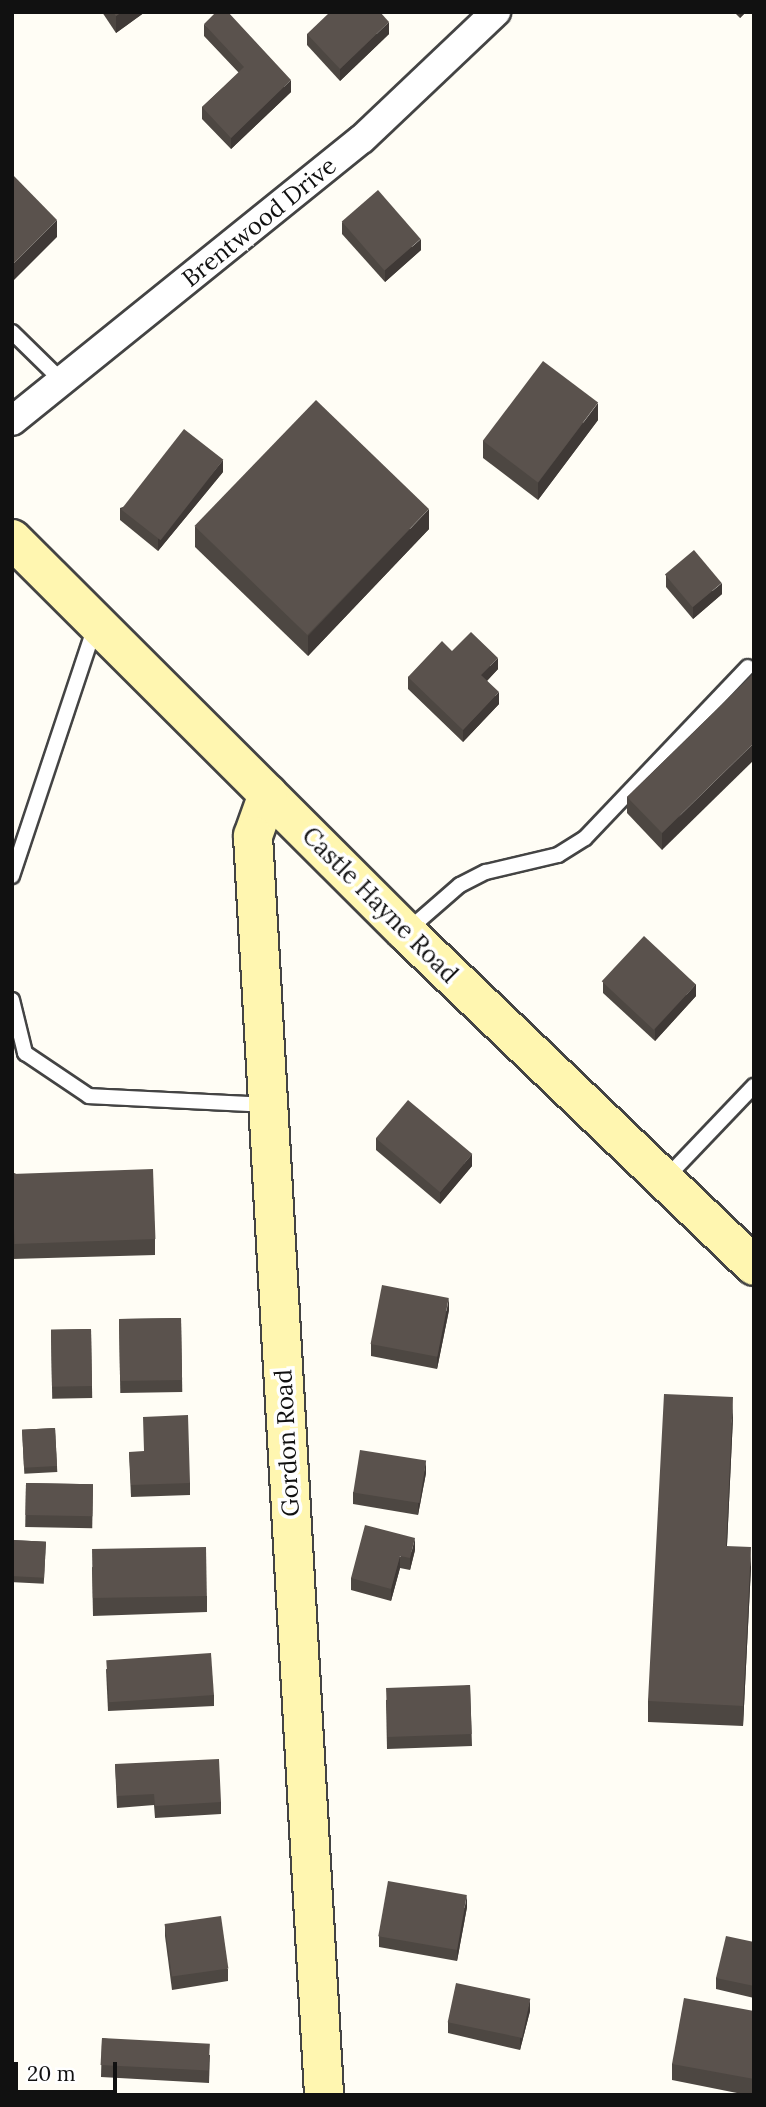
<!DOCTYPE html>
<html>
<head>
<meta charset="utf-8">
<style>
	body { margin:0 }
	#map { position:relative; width:766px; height:2107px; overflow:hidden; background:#fffdf5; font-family:Lora,serif }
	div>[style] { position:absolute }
	.roads { filter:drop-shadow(2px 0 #444) drop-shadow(-2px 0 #444) drop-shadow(0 2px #444) drop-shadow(0 -2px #444) }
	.lane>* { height:14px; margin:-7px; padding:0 7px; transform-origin:7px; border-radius:7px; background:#fff }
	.street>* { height:28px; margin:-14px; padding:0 14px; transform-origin:14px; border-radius:14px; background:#fff }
	.secondary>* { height:38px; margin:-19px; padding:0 19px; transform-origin:19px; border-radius:19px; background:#fff6b0 }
	.wall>* { inset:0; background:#4d4742; transform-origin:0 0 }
	.shaded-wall>* { inset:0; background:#3f3936 }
	.building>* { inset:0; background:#5a524d; transform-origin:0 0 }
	span { translate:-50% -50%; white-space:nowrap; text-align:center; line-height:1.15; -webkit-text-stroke:7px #fff; paint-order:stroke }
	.street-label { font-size:24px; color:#111 }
	.frame { position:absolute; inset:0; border:14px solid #111; pointer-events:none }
	.scale { position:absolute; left:14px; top:2062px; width:103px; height:32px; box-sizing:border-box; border:4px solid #111; border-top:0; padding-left:9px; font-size:21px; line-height:24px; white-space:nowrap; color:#111; -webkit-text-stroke:5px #fff; paint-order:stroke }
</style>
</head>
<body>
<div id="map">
	<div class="roads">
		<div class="lane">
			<i style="left:12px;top:332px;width:69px;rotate:44.4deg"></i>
			<i style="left:12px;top:876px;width:262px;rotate:-71.6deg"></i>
			<i style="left:407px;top:931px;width:70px;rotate:-41deg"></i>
			<i style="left:460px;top:885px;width:29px;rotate:-27deg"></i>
			<i style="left:486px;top:872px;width:74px;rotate:-13.3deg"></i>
			<i style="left:558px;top:855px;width:32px;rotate:-32deg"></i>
			<i style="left:585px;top:838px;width:236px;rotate:-46.4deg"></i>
			<i style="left:12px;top:1000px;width:55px;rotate:76.2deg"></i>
			<i style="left:25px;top:1053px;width:77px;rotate:33.9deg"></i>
			<i style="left:89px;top:1096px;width:178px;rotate:2.9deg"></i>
			<i style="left:665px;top:1179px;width:129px;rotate:-46.3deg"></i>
		</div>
		<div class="street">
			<i style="left:12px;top:421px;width:449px;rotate:-38.9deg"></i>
			<i style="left:362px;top:139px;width:185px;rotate:-43.5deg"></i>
		</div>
		<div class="secondary">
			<i style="left:12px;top:539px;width:556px;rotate:44.93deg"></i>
			<i style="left:406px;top:932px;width:482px;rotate:43.8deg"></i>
			<i style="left:268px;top:794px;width:45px;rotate:109.7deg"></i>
			<i style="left:253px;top:836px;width:1261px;rotate:86.77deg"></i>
		</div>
	</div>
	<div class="wall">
		<i style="clip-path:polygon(102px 12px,145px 12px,116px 33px)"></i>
		<i style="clip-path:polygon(734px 12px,746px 12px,740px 18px)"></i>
		<i style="clip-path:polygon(204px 24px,291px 92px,231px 149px,202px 119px,202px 107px,239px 73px,204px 36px)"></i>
		<i style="clip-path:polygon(307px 34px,389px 34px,340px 81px,307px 45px)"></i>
		<i style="clip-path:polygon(342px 222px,421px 250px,385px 282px,342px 234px)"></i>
		<i style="clip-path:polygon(598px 420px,538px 500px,483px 458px,483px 441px)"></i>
		<i style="clip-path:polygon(223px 472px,158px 551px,120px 520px,120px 508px)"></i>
		<i style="clip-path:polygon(195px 527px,429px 529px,308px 656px,195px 547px)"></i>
		<i style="clip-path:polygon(666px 575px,722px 594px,693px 619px,666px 587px)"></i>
		<i style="clip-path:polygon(452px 651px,498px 669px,487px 681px,499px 704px,463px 742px,408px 689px,408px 677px)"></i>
		<i style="clip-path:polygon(754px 673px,662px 850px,627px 813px,627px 797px)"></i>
		<i style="clip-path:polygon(603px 982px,696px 996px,655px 1041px,603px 993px)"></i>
		<i style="clip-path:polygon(376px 1138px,472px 1166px,440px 1204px,376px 1150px)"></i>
		<i style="clip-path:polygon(12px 1172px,155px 1239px,155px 1255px,12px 1259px)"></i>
		<i style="clip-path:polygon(449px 1310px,437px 1369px,371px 1356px,371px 1344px)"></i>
		<i style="left:181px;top:1318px;width:74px;height:62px;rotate:89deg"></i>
		<i style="left:91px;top:1329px;width:69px;height:40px;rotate:89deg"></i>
		<i style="clip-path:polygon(733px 1417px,727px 1546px,751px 1567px,743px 1726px,648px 1722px,648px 1701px)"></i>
		<i style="left:55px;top:1428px;width:44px;height:33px;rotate:87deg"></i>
		<i style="clip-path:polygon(129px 1452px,190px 1483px,190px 1495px,131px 1497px)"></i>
		<i style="clip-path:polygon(426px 1473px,418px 1515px,353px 1504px,353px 1492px)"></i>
		<i style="left:26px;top:1483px;width:67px;height:44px;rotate:1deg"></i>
		<i style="left:12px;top:1540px;width:34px;height:42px;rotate:3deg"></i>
		<i style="clip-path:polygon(415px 1550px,410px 1570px,400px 1568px,391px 1601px,351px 1590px,351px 1578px)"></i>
		<i style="clip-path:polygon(92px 1567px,207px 1596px,207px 1612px,93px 1616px)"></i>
		<i style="clip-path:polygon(106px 1669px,214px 1695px,214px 1706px,108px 1711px)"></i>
		<i style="clip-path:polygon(470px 1685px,472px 1746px,387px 1749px,386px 1700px)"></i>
		<i style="clip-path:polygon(115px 1764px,221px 1802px,221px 1814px,155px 1818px,154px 1805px,117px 1808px)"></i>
		<i style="clip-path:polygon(467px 1907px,457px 1961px,379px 1947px,379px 1936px)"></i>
		<i style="clip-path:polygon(165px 1924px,228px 1969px,228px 1981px,172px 1990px,165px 1936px)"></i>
		<i style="clip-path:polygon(754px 1942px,754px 1998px,716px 1989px,716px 1978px)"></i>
		<i style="clip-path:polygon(530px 2011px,520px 2050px,448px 2033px,448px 2022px)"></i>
		<i style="clip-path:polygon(754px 2011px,754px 2095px,747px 2095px,672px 2080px,672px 2064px)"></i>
		<i style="clip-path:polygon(102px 2038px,210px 2055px,209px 2083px,101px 2077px)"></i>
	</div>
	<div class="shaded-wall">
		<i style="clip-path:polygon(122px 12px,145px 12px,116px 33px,116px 16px)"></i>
		<i style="clip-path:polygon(740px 12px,746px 12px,740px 18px)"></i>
		<i style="clip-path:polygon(389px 22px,389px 34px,340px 81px,340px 69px)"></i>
		<i style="clip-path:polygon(291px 80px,291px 92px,231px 149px,231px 138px)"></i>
		<i style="clip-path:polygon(57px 220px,57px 237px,13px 281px,13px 264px)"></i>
		<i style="clip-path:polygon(421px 239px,421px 250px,385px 282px,385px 270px)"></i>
		<i style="clip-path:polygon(598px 403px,598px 420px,538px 500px,538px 483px)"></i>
		<i style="clip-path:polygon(223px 460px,223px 472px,158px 551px,158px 539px)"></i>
		<i style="clip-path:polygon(429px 509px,429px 529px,308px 656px,308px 636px)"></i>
		<i style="clip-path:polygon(722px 583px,722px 594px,693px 619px,693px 607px)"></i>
		<i style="clip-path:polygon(498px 658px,498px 669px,481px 687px,481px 675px)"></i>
		<i style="clip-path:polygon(499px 692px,499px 704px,463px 742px,463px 730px)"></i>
		<i style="clip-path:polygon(754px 743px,754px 760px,662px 850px,662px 833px)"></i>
		<i style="clip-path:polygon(696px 984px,696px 996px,655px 1041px,655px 1029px)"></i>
		<i style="clip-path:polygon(472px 1154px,472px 1166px,440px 1204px,440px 1192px)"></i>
		<i style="clip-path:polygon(449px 1298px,449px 1310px,437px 1369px,437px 1357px)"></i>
		<i style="clip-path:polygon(733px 1397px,733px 1417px,726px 1566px,726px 1546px)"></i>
		<i style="clip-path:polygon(426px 1461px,426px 1473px,418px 1515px,418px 1503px)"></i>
		<i style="clip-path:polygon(415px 1538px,415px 1550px,410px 1570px,410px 1558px)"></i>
		<i style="clip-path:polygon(751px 1547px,751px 1567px,743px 1726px,743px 1706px)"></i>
		<i style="clip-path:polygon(400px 1556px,400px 1568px,391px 1601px,391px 1589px)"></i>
		<i style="clip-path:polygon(467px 1895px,467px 1907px,457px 1961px,457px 1949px)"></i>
		<i style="clip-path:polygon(530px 1999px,530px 2011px,520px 2050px,520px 2038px)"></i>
	</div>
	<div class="building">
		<i style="clip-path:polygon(113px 12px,122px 12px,116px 16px)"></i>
		<i style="clip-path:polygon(216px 12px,228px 12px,291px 80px,231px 138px,202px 107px,244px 67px,204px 24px)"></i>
		<i style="clip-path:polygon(330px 12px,380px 12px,389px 22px,340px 69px,307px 34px)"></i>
		<i style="clip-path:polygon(12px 174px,57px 220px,13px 264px,12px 264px)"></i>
		<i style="left:378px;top:190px;width:65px;height:48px;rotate:49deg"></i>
		<i style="left:543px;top:361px;width:69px;height:100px;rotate:37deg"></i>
		<i style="left:316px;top:400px;width:157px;height:175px;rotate:44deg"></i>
		<i style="left:184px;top:429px;width:50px;height:102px;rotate:38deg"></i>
		<i style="left:694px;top:550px;width:43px;height:38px;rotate:50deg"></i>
		<i style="clip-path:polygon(471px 632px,498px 658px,481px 675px,499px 692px,463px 730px,408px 677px,442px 641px,452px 651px)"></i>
		<i style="clip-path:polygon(754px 673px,754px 743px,662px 833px,627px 797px)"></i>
		<i style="left:644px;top:936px;width:71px;height:62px;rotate:43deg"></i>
		<i style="left:408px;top:1100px;width:84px;height:50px;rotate:40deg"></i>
		<i style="left:153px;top:1169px;width:70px;height:141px;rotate:88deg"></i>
		<i style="left:382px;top:1285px;width:68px;height:60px;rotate:11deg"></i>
		<i style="left:181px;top:1318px;width:62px;height:62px;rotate:89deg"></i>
		<i style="left:91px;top:1329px;width:57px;height:40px;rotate:89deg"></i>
		<i style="clip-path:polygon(664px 1394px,733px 1397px,726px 1546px,751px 1547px,743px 1706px,648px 1701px)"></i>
		<i style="clip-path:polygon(188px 1415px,190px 1483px,131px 1485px,129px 1452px,144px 1451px,143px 1417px)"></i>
		<i style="left:55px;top:1428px;width:38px;height:33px;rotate:87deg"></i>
		<i style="left:360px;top:1450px;width:67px;height:43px;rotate:9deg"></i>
		<i style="left:26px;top:1483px;width:67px;height:32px;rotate:1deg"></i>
		<i style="clip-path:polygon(365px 1525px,415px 1538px,410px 1558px,400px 1556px,391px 1589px,351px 1578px)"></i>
		<i style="left:12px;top:1540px;width:34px;height:36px;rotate:3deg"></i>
		<i style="left:206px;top:1547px;width:49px;height:114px;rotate:89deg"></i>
		<i style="left:211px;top:1653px;width:42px;height:105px;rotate:86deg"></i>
		<i style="left:470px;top:1685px;width:49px;height:84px;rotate:88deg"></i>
		<i style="clip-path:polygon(219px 1759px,221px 1802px,155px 1806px,154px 1794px,117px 1796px,115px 1764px)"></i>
		<i style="left:388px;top:1881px;width:80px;height:56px;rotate:10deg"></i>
		<i style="left:221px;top:1916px;width:53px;height:57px;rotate:82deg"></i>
		<i style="clip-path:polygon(726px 1936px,754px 1942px,754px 1986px,716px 1978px)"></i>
		<i style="left:456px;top:1983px;width:76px;height:40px;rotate:12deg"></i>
		<i style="clip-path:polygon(684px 1998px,754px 2011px,754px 2079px,672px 2064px)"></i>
		<i style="left:102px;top:2038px;width:108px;height:27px;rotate:3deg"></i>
	</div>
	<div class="street-label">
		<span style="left:259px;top:222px;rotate:-39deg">Brentwood Drive</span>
		<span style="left:380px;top:905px;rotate:45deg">Castle Hayne Road</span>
		<span style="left:287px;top:1443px;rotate:-93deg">Gordon Road</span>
	</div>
	<div class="frame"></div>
	<div class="scale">20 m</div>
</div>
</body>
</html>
